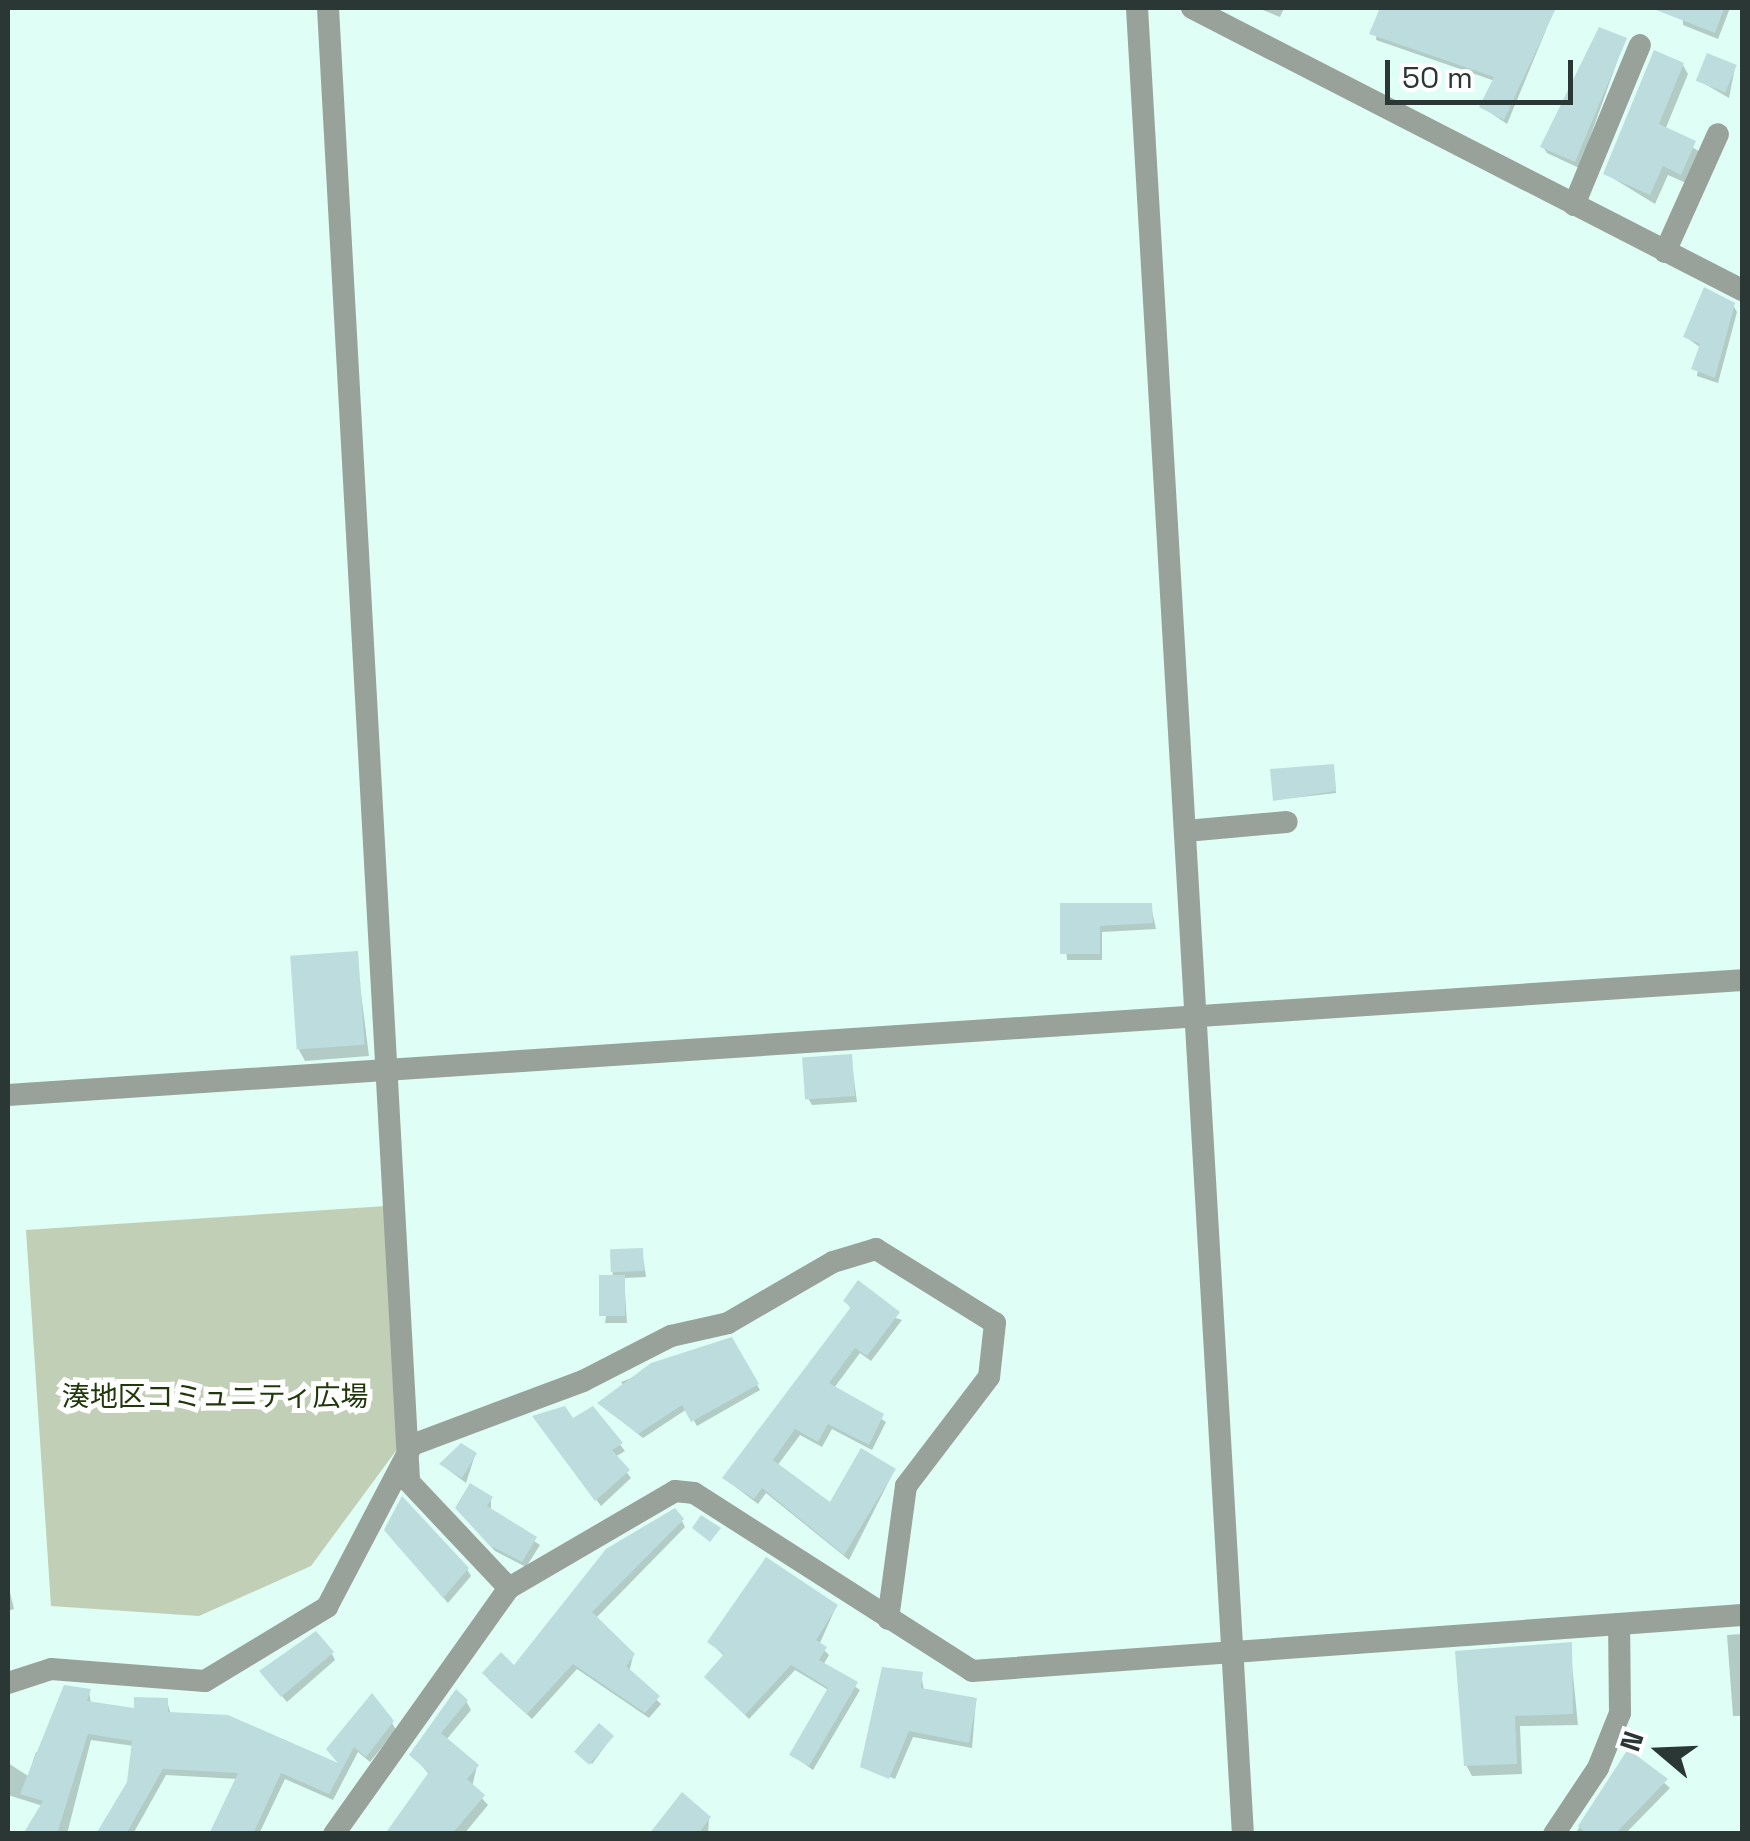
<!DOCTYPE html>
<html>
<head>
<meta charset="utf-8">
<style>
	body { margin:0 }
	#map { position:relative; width:1750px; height:1841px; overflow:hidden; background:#dffef5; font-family:"Space Grotesk","Noto Sans JP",sans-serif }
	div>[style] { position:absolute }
	.green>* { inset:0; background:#c1cfb7 }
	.shadow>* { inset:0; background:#0003 }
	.building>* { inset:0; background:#bddcdd; transform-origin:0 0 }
	.minor>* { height:22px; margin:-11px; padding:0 11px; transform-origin:11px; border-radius:11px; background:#98a19a }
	span { translate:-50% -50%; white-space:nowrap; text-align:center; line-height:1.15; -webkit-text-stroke:10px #fff; paint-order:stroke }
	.park-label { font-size:28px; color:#21380b }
	.frame { position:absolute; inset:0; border:10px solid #2b3734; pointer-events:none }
	.north { position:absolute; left:1610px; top:1701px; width:100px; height:100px; -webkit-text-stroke:8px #fff; paint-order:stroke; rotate:289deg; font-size:28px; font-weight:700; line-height:40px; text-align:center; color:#2b3734 }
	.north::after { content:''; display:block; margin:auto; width:35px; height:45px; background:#2b3734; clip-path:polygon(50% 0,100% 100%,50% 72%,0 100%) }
	.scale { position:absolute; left:1385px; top:60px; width:188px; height:45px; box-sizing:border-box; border:5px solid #2b3734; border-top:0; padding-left:12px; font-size:30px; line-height:35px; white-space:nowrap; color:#2b3734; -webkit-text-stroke:8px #fff; paint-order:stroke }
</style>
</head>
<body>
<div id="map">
	<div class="green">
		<i style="clip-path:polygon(386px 1206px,401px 1444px,311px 1566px,199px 1616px,51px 1606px,26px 1230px)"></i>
	</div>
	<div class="shadow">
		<i style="clip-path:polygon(1258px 8px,1284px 8px,1280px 17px)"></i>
		<i style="clip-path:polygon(1379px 8px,1463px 8px,1546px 30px,1507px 124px,1482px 107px,1495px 81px,1376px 40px)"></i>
		<i style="clip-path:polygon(1683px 8px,1730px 8px,1718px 39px,1683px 25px)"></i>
		<i style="clip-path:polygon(1623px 45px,1579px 168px,1547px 153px,1543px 147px)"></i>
		<i style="clip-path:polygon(1683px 65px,1688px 74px,1665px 130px,1700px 152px,1686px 183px,1668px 175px,1655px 204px,1606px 174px)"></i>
		<i style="clip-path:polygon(1735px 67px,1729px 98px,1698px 80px)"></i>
		<i style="clip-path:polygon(1733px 305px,1737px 312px,1718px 383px,1697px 376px,1701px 348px,1686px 337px)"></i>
		<i style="clip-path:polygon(1334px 770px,1336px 793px,1275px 800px)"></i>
		<i style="clip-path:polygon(1063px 905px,1151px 906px,1156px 929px,1102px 932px,1102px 960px,1067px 960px)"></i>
		<i style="clip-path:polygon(356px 954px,369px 1056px,305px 1061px,299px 1050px)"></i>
		<i style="clip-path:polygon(851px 1057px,857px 1102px,812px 1105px,808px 1098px)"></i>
		<i style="clip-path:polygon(642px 1251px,646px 1277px,624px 1278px,627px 1323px,605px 1323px,613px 1272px)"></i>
		<i style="clip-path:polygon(846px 1302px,902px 1320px,871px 1361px,860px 1353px,834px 1388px,886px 1422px,872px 1450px,832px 1429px,822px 1447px,800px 1435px,777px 1466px,830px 1506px,894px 1471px,849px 1560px,766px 1493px,758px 1504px,725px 1479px,852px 1310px)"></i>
		<i style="clip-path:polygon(731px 1340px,760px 1390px,697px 1426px,687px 1409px,643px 1438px,601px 1404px,625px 1388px,621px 1382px)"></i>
		<i style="clip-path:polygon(592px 1409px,625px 1451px,615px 1457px,631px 1478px,601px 1506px,540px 1423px,573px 1422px)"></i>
		<i style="clip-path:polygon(475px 1455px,466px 1483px,442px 1465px)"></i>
		<i style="clip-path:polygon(491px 1498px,491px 1512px,540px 1545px,526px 1567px,495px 1551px,457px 1508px)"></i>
		<i style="clip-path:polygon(682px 1521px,685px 1527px,595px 1619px,633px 1656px,629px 1673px,661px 1704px,649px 1718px,577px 1669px,532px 1719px,489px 1680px,485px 1674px,515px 1669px)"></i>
		<i style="clip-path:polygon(391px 1538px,467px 1569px,471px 1576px,448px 1603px)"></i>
		<i style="clip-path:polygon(8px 1584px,14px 1609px,8px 1611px)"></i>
		<i style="clip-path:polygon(836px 1607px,819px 1645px,829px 1655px,823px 1665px,860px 1690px,813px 1770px,792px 1755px,830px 1691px,795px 1670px,749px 1719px,707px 1677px,725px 1657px,710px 1642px)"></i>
		<i style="clip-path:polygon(1742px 1634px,1742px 1716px,1733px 1716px,1727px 1635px)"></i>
		<i style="clip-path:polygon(1570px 1645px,1578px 1725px,1520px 1726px,1522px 1774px,1472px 1776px,1466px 1765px)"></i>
		<i style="clip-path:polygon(332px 1654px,335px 1660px,287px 1702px,266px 1678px)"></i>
		<i style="clip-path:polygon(921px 1674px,924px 1691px,976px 1700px,972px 1748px,913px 1737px,895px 1779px,864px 1766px)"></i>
		<i style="clip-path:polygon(89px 1691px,91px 1704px,136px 1711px,167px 1701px,171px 1715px,228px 1718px,343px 1768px,333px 1757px,392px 1723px,396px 1730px,370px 1762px,358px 1752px,333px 1800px,285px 1779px,259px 1834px,212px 1834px,238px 1779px,166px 1775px,133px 1834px,99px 1834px,129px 1783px,134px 1746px,91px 1740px,67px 1834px,28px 1834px,43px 1806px,8px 1795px,8px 1763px,28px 1776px,36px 1752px,46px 1756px)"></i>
		<i style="clip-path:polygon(466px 1701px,471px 1710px,446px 1740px,477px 1766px,472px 1787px,488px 1805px,464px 1834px,385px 1834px,430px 1775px,412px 1755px)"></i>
		<i style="clip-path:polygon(612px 1737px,592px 1764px,580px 1754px)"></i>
		<i style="clip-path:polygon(1629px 1752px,1670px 1788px,1625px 1834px,1575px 1834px)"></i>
		<i style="clip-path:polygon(709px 1818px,708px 1834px,652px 1834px)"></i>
	</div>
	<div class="building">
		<i style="clip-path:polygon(1380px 8px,1556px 8px,1504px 120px,1479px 107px,1494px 77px,1369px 34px)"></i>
		<i style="clip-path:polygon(1651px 8px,1724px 8px,1715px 33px)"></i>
		<i style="clip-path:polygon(1599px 27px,1627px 38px,1575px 162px,1540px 147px)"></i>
		<i style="clip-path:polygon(1654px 50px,1684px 63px,1659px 124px,1696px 141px,1681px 175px,1663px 166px,1650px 195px,1603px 174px)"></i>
		<i style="left:1707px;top:53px;width:32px;height:30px;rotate:22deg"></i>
		<i style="clip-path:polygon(1704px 287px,1735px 303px,1715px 378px,1691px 369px,1700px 344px,1683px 337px)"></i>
		<i style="clip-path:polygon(1334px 764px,1336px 791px,1273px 801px,1270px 769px)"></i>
		<i style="clip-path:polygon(1060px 903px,1152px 903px,1153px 923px,1100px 926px,1100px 954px,1060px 954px)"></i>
		<i style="left:358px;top:951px;width:94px;height:68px;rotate:86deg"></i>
		<i style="left:852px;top:1054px;width:42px;height:50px;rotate:86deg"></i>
		<i style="left:643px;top:1248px;width:23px;height:33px;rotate:88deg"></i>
		<i style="left:599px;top:1275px;width:26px;height:41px"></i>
		<i style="clip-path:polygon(858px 1280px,900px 1312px,867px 1356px,855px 1348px,829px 1383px,884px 1414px,869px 1445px,828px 1424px,818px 1442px,795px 1429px,773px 1460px,830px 1502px,861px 1448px,896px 1469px,844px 1555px,762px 1488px,754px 1499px,722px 1478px,851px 1307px,843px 1301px)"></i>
		<i style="clip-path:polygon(732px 1337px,759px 1384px,691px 1422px,682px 1405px,638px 1434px,597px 1403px,651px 1363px)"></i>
		<i style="clip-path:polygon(565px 1406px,573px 1418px,593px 1406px,623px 1443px,612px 1450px,630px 1470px,595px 1501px,532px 1416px)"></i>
		<i style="clip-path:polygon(461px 1443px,477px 1453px,462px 1478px,439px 1464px)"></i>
		<i style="clip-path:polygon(470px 1483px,493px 1497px,487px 1506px,537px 1537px,522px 1562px,489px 1545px,455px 1508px)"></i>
		<i style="clip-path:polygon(402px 1496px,469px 1568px,443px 1598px,384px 1530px)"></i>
		<i style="clip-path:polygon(675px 1508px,684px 1519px,592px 1612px,635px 1654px,626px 1666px,660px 1696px,645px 1713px,573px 1664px,527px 1714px,482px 1673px,501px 1652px,514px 1665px,606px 1549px)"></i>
		<i style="clip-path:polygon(701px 1515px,721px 1528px,710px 1542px,692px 1528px)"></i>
		<i style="clip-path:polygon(766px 1557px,838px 1605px,816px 1640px,827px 1647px,819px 1660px,858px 1682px,809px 1766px,789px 1755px,828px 1688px,791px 1665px,745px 1715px,704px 1677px,724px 1654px,707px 1642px)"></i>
		<i style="clip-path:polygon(316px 1631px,334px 1652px,281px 1697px,259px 1671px)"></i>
		<i style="clip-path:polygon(1572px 1642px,1573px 1714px,1515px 1716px,1517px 1764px,1464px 1766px,1455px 1651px)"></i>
		<i style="clip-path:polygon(882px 1667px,923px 1672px,921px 1688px,977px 1698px,969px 1743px,909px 1731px,889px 1779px,860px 1767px)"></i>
		<i style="clip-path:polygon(64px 1685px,91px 1689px,87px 1701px,134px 1708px,134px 1697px,168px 1698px,168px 1712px,228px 1715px,338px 1763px,326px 1749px,372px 1693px,394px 1721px,366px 1757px,354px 1747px,329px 1794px,281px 1773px,253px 1834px,209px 1834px,238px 1773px,163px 1769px,126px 1834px,96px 1834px,127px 1782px,132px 1741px,88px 1734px,57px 1834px,23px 1834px,43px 1801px,20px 1794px)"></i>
		<i style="clip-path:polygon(456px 1689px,468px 1700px,441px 1733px,479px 1765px,467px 1779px,485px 1795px,452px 1834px,385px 1834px,429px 1772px,409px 1755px)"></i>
		<i style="left:599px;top:1723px;width:20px;height:38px;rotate:41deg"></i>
		<i style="clip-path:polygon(1628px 1749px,1668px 1779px,1615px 1834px,1587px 1834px,1578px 1826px)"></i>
		<i style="clip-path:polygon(682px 1792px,711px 1817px,698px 1834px,649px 1834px)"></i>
	</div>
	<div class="minor">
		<i style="left:328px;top:8px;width:1476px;rotate:86.85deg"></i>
		<i style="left:409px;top:1482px;width:146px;rotate:46.7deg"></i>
		<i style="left:1137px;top:8px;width:1829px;rotate:86.68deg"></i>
		<i style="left:1192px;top:8px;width:618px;rotate:27.15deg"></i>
		<i style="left:1574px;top:205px;width:173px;rotate:-67.6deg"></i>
		<i style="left:1665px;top:252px;width:129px;rotate:-65.8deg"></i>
		<i style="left:1186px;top:831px;width:101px;rotate:-5.1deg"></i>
		<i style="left:8px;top:1095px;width:1738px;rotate:-3.79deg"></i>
		<i style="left:8px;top:1683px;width:45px;rotate:-18deg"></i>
		<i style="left:51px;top:1669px;width:154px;rotate:4.5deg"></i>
		<i style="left:205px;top:1681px;width:143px;rotate:-31.2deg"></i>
		<i style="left:327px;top:1607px;width:183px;rotate:-62.3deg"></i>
		<i style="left:412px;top:1445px;width:183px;rotate:-20.5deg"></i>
		<i style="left:583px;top:1381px;width:99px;rotate:-27.1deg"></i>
		<i style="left:671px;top:1336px;width:58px;rotate:-12.8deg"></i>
		<i style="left:728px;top:1323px;width:121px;rotate:-30.2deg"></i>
		<i style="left:833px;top:1262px;width:45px;rotate:-16.8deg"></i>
		<i style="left:876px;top:1249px;width:140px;rotate:31.9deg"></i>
		<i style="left:995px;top:1323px;width:54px;rotate:96.3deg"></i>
		<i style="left:989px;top:1377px;width:137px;rotate:127.3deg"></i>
		<i style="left:906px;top:1486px;width:134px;rotate:97.7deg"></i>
		<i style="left:334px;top:1834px;width:302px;rotate:-54.6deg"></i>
		<i style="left:509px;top:1588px;width:192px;rotate:-30.3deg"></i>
		<i style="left:675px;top:1491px;width:19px;rotate:6deg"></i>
		<i style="left:694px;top:1493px;width:330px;rotate:32.6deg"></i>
		<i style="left:972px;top:1671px;width:772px;rotate:-4.16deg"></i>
		<i style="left:1554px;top:1834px;width:79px;rotate:-56.3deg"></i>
		<i style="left:1598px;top:1768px;width:59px;rotate:-68.2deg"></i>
		<i style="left:1620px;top:1713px;width:89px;rotate:-90.6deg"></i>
	</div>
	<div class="park-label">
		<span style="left:215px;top:1396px">湊地区コミュニティ広場</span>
	</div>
	<div class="frame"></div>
	<div class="north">N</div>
	<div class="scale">50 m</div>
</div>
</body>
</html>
